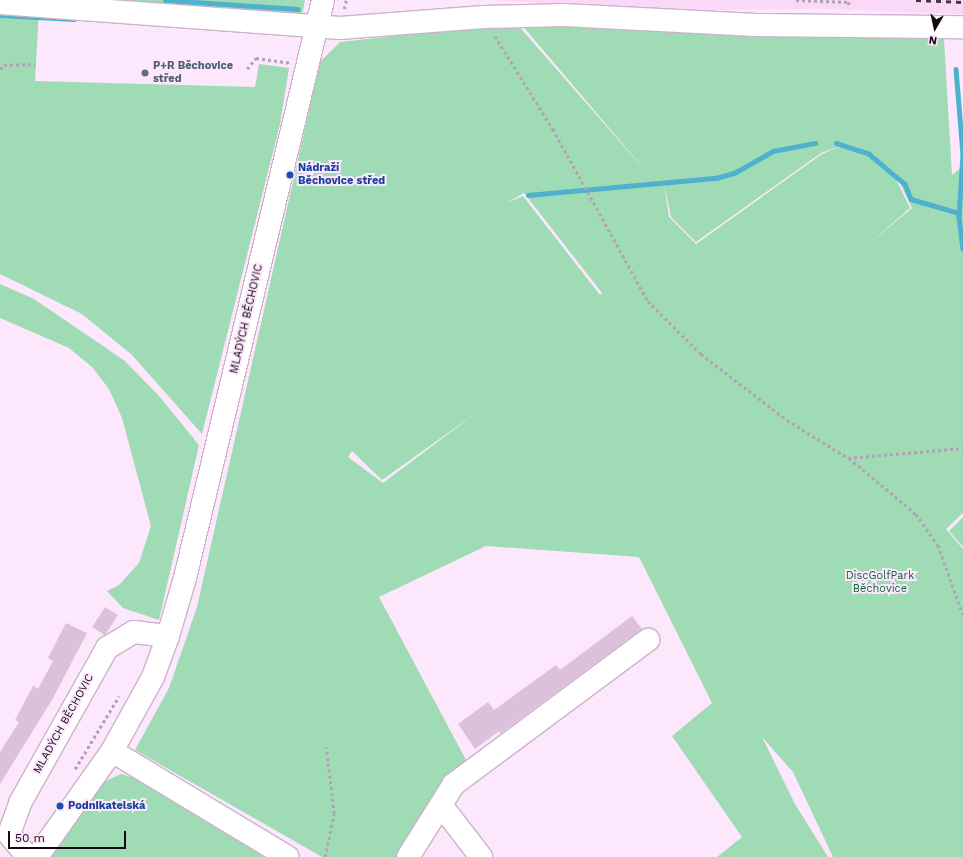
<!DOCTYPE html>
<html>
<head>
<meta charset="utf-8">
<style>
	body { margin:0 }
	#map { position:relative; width:963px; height:857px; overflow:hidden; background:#fde7fc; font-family:"Work Sans",sans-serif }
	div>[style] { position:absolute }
	.built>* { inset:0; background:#f9d8f8 }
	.green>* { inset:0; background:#9fdbb5 }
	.stream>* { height:4.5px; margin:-2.25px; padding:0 2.25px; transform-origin:2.25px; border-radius:2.25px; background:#4eb2cf }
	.building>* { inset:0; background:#dbc1da; transform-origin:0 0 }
	.path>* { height:2.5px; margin-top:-1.25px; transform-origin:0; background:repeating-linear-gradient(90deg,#b3a2b3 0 3px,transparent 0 6px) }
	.roads { filter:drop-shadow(1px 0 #ccb3cb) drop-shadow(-1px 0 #ccb3cb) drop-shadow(0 1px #ccb3cb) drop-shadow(0 -1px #ccb3cb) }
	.minor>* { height:22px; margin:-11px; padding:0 11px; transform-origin:11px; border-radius:11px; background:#fff }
	.rail>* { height:3px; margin-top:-1.5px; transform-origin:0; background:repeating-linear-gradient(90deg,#443844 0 5px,transparent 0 10px) }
	.dots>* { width:11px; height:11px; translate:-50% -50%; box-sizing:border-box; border:2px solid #fde7fc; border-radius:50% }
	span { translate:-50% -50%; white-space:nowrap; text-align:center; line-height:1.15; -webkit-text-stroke:4px #fde7fc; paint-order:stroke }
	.service-label { font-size:11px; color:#4e5e75; font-weight:700 }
	.left { translate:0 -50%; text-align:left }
	.transit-label { font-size:11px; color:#164399; font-weight:700 }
	.street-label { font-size:11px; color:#120912 }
	.park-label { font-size:11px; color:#0b673d }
	.north { position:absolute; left:915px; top:8px; width:40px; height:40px; -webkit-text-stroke:3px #fde7fc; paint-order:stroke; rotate:189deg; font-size:11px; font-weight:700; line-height:16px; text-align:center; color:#120912 }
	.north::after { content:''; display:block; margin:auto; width:14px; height:18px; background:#120912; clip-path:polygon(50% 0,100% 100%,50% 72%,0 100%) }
	.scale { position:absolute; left:8px; top:831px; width:118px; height:18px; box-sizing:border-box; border:2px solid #120912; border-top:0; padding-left:5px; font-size:12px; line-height:14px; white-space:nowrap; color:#120912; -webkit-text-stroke:3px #fde7fc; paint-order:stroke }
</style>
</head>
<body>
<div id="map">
	<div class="built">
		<i style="clip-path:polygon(491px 0,963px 0,963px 14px,830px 9px,684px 10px)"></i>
	</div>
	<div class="green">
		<i style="clip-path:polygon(3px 0,305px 0,301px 21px)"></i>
		<i style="clip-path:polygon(0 9px,39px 11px,35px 81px,255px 87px,259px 64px,289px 68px,280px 124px,202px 434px,132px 355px,82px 314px,0 274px)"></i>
		<i style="clip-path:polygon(evenodd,516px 23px,650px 176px,521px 24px,944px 39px,952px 175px,963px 166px,963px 513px,946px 529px,963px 549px,963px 857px,833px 857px,793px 772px,762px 737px,795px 804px,828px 857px,717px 857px,742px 837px,672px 736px,712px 703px,639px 557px,486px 546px,379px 597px,466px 760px,402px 857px,322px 857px,135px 750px,169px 688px,197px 607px,320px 62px,340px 42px,516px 23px,844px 145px,822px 154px,696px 244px,669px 217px,664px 183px,671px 217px,696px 242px,821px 153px,844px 145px,516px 23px,858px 150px,870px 153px,895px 173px,912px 208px,870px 243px,910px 208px,893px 173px,858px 150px,516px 23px,524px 193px,602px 293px,600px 295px,523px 196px,506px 203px,524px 193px,516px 23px,476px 413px,383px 483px,348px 457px,352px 451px,382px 480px,476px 413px)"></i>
		<i style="clip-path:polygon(0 284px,34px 299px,125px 361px,159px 396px,199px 445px,159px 620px,123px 608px,107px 591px,119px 585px,139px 563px,151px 526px,122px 418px,109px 389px,92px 367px,69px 348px,0 318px)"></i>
		<i style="clip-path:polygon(963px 517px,963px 547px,949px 531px)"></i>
		<i style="clip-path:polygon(121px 774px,143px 780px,272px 857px,47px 857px,101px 783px)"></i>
	</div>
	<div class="stream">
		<i style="left:165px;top:0;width:133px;rotate:3.9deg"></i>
		<i style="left:0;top:15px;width:74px;rotate:3.1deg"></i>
		<i style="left:956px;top:69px;width:86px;rotate:85.3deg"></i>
		<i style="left:963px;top:155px;width:62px;rotate:93.7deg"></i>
		<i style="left:959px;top:217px;width:32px;rotate:83deg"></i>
		<i style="left:836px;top:143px;width:35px;rotate:18deg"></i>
		<i style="left:869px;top:154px;width:47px;rotate:39.8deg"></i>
		<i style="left:905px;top:184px;width:16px;rotate:68deg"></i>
		<i style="left:911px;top:199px;width:50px;rotate:16.3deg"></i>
		<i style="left:528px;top:195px;width:189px;rotate:-5.2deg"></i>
		<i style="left:716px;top:178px;width:19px;rotate:-16deg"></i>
		<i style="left:734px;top:173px;width:45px;rotate:-29.4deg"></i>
		<i style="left:773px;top:151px;width:43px;rotate:-10.8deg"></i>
	</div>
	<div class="building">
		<i style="left:105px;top:607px;width:15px;height:24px;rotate:32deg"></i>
		<i style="clip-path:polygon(632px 616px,642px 629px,500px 734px,499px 731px,475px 749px,458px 724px,488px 702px,494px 710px,556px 665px,560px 670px)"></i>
		<i style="clip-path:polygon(66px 623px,87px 633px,52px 700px,0 784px,0 752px,19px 722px,15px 720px,33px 686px,38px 689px,53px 661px,48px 658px)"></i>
	</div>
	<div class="path">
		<i style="left:796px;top:0;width:53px;rotate:2.2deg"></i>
		<i style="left:849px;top:2px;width:6px;rotate:90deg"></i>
		<i style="left:344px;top:9px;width:9px;rotate:-77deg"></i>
		<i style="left:495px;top:36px;width:110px;rotate:58.1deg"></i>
		<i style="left:553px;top:129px;width:196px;rotate:61.1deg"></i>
		<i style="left:648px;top:301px;width:75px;rotate:45deg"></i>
		<i style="left:701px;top:354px;width:108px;rotate:37.5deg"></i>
		<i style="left:787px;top:420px;width:72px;rotate:31.9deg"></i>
		<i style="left:848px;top:458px;width:115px;rotate:-5deg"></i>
		<i style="left:0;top:69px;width:6px;rotate:-45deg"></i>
		<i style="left:4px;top:65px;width:31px;rotate:-2deg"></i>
		<i style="left:247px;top:69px;width:14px;rotate:-51deg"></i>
		<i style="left:256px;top:58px;width:34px;rotate:8deg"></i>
		<i style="left:849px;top:458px;width:87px;rotate:39.9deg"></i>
		<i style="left:916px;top:514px;width:38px;rotate:55deg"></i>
		<i style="left:938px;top:545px;width:74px;rotate:70.3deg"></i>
		<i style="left:75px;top:769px;width:85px;rotate:-58.9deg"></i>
		<i style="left:325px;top:857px;width:44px;rotate:-78.2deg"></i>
		<i style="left:334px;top:814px;width:67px;rotate:-96.8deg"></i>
	</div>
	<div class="roads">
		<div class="minor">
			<i style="left:0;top:3px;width:341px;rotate:4.2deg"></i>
			<i style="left:340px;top:28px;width:144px;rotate:-4.4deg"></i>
			<i style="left:484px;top:17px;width:80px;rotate:-1.4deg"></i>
			<i style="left:564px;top:15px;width:192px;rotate:3deg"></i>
			<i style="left:756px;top:25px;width:207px;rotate:0.6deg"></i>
			<i style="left:112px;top:751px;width:205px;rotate:31.1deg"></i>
			<i style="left:441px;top:805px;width:66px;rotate:52.4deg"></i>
			<i style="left:28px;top:857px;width:30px;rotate:-130deg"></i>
			<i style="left:9px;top:834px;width:33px;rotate:-70deg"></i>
			<i style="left:20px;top:803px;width:178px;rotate:-60.7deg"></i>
			<i style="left:107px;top:648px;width:31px;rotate:-31deg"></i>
			<i style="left:134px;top:632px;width:34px;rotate:7deg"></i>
			<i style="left:37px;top:857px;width:130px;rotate:-54.7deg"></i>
			<i style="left:112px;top:751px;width:85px;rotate:-61deg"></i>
			<i style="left:153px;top:677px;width:44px;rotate:-69.9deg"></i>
			<i style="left:168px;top:636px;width:60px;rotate:-73.7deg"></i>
			<i style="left:185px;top:578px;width:594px;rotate:-76.57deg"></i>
			<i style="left:408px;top:857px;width:86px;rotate:-57.8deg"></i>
			<i style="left:454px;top:784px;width:242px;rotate:-36.6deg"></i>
		</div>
	</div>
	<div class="rail">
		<i style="left:916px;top:0;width:47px;rotate:2.4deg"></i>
	</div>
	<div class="dots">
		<i style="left:145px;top:73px;background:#5c6f8a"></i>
		<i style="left:290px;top:175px;background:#1a4fb4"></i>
		<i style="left:60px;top:806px;background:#1a4fb4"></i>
	</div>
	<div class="service-label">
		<span class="left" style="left:153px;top:73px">P+R Běchovice<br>střed</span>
	</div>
	<div class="transit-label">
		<span class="left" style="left:298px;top:175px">Nádraží<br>Běchovice střed</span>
		<span class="left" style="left:68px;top:806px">Podnikatelská</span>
	</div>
	<div class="street-label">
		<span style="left:247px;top:319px;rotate:-77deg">MLADÝCH BĚCHOVIC</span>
		<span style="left:64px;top:724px;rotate:-61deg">MLADÝCH BĚCHOVIC</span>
	</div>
	<div class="park-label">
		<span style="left:880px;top:583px">DiscGolfPark<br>Běchovice</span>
	</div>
	<div class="north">N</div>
	<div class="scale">50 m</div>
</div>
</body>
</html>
